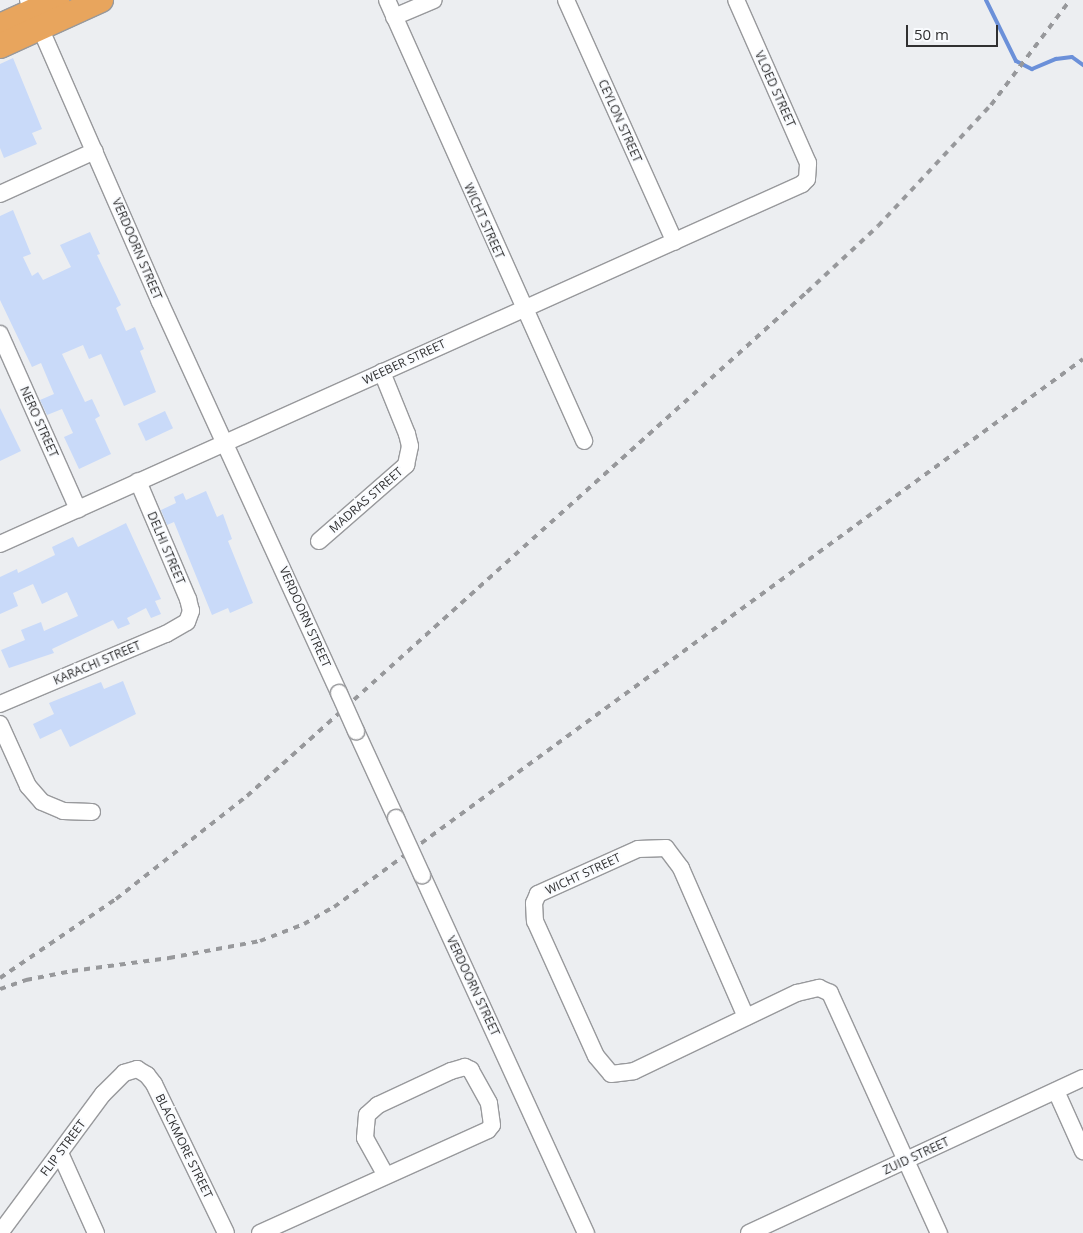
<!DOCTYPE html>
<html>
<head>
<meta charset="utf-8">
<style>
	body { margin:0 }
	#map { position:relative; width:1083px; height:1233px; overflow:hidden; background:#eceef1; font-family:"Open Sans",sans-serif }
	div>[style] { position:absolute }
	.stream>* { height:4px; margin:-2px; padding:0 2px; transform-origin:2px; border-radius:2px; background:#6b90d9 }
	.building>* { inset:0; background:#c9daf9; transform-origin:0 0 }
	.roads { filter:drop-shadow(1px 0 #98999c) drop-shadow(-1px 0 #98999c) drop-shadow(0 1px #98999c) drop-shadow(0 -1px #98999c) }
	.minor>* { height:16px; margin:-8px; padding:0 8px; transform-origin:8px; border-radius:8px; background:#fff }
	.highway>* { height:24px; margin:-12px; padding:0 12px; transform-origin:12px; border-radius:12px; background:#e8a55d }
	.rail>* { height:4px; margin-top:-2px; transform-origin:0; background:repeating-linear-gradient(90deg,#97989b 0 6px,transparent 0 12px) }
	.bridges { filter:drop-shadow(1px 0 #98999c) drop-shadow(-1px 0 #98999c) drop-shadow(0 1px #98999c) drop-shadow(0 -1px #98999c) }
	.minor-bridge>* { height:16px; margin:-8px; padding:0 8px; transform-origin:8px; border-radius:8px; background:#fff }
	span { translate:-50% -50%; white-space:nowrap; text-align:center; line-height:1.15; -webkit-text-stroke:4px #f9fbfe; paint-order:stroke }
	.street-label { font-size:12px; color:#303031 }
	.scale { position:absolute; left:906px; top:25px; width:92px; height:22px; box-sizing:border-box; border:2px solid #303031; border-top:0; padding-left:6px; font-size:15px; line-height:18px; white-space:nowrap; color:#303031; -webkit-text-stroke:4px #f9fbfe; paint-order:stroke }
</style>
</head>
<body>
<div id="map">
	<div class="stream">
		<i style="left:986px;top:0;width:68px;rotate:63.8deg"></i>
		<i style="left:1016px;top:61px;width:18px;rotate:27deg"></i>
		<i style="left:1032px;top:69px;width:26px;rotate:-23deg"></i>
		<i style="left:1056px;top:59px;width:16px;rotate:-7deg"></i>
		<i style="left:1072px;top:57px;width:14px;rotate:36deg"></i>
	</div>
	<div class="building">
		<i style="clip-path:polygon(13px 58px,42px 129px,32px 133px,37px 144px,4px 158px,0 148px,0 64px)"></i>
		<i style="clip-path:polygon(13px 210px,31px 254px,23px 257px,32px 276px,38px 272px,43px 280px,71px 267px,60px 245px,90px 232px,100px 254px,97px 255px,121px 305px,116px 308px,126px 331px,135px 327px,144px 349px,140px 351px,156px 392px,124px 406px,101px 354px,89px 359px,83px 345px,62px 354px,85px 402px,92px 399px,100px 416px,95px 419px,111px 454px,79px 469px,64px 437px,73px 433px,62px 409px,47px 415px,40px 400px,54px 394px,41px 363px,32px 367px,0 300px,0 216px)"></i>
		<i style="clip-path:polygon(0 408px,21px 451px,0 461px)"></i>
		<i style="left:165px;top:411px;width:19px;height:30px;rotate:65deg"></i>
		<i style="clip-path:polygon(206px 491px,217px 517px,223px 514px,232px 539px,228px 541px,253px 603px,230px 613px,228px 608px,212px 615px,174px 522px,167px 525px,161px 510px,176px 503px,174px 497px,183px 493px,186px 500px)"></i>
		<i style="clip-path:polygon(126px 523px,161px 599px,155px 601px,161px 614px,151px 618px,146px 608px,127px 618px,130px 624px,118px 629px,113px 620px,52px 649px,54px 653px,9px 668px,1px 650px,25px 640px,21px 630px,41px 622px,44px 631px,78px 616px,67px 592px,42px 604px,33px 584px,13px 593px,18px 606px,0 614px,0 577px,17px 569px,18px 573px,55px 555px,52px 547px,73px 537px,78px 547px)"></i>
		<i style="clip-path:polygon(123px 681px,136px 714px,70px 747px,61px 729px,40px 739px,33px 724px,54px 714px,49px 703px,101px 682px,104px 689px)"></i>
	</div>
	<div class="roads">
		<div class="minor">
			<i style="left:28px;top:0;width:330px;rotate:66.4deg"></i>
			<i style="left:160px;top:302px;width:430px;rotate:65.4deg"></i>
			<i style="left:387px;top:0;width:483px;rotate:65.9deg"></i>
			<i style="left:566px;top:0;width:265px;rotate:65.8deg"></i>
			<i style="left:394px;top:17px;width:43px;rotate:-23deg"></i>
			<i style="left:0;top:194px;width:104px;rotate:-24.4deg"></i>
			<i style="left:0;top:334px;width:192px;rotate:66deg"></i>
			<i style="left:319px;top:541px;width:116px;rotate:-41.1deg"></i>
			<i style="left:406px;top:465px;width:19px;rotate:-78deg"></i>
			<i style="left:410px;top:446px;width:12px;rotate:-104deg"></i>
			<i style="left:407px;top:434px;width:67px;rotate:-112deg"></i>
			<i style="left:0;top:544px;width:879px;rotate:-24.17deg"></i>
			<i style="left:802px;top:184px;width:7px;rotate:-45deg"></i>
			<i style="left:807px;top:179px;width:16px;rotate:-86deg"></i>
			<i style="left:808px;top:163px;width:178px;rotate:-113.8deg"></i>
			<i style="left:0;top:704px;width:180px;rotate:-22.9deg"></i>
			<i style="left:166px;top:634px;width:24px;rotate:-30deg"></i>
			<i style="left:187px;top:622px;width:12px;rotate:-70deg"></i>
			<i style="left:191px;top:611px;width:12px;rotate:-104deg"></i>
			<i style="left:188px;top:599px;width:128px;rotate:-113deg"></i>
			<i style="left:0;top:724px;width:68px;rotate:65.7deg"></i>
			<i style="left:28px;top:786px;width:21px;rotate:49deg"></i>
			<i style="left:42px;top:802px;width:23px;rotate:23deg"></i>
			<i style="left:63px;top:811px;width:29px;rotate:2deg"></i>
			<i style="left:356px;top:731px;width:96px;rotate:65.3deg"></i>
			<i style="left:422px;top:875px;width:394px;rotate:65.4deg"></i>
			<i style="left:746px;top:1017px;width:163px;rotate:-113.6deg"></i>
			<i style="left:681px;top:868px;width:25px;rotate:-127deg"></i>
			<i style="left:666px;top:848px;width:28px;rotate:178deg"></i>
			<i style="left:638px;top:849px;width:110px;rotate:155.8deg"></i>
			<i style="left:538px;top:894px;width:10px;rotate:114deg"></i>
			<i style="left:534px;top:903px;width:18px;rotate:87deg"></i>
			<i style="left:535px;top:921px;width:148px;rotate:65.7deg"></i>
			<i style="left:596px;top:1056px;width:23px;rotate:50deg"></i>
			<i style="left:611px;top:1074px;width:23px;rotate:-7deg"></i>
			<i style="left:634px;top:1071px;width:181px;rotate:-25.6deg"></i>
			<i style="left:797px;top:993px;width:23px;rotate:-13deg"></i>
			<i style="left:819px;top:988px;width:12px;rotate:24deg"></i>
			<i style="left:830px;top:993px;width:264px;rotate:65.6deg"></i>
			<i style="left:1056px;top:1091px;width:66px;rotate:65.8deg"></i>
			<i style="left:60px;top:1153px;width:88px;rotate:65.8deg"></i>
			<i style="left:0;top:1233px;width:173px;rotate:-53.5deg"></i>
			<i style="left:103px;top:1094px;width:30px;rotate:-45deg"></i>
			<i style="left:124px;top:1073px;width:14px;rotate:-17deg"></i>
			<i style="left:137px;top:1069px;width:12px;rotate:31deg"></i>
			<i style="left:147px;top:1075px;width:11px;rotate:52deg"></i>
			<i style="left:154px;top:1084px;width:165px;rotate:64.2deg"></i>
			<i style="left:260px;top:1233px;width:250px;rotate:-24.3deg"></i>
			<i style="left:488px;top:1130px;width:6px;rotate:-51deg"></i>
			<i style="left:492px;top:1125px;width:22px;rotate:-98deg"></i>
			<i style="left:489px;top:1103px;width:38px;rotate:-119deg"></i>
			<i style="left:471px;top:1070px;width:7px;rotate:-153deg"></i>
			<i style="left:465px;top:1067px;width:15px;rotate:164deg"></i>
			<i style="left:451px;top:1071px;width:81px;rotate:155deg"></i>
			<i style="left:378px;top:1105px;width:15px;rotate:138deg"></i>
			<i style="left:367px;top:1115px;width:23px;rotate:95deg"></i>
			<i style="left:365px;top:1138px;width:41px;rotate:60.9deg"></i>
			<i style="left:749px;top:1233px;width:368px;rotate:-24.9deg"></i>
		</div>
		<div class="highway">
			<i style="left:0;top:26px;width:63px;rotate:-24.5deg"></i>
			<i style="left:0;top:46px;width:111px;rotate:-24.5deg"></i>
		</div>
	</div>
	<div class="rail">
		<i style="left:0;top:978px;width:140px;rotate:-34.3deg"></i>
		<i style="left:116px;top:899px;width:167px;rotate:-38.2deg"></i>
		<i style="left:247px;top:796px;width:753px;rotate:-41.99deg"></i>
		<i style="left:807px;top:292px;width:97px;rotate:-42.9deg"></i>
		<i style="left:878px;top:226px;width:166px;rotate:-47deg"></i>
		<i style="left:991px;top:105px;width:131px;rotate:-53deg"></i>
		<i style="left:0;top:989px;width:28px;rotate:-19deg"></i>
		<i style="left:26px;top:980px;width:47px;rotate:-11.1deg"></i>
		<i style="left:72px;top:971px;width:98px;rotate:-7.6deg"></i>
		<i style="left:169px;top:958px;width:93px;rotate:-10.6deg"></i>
		<i style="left:260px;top:941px;width:47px;rotate:-21.1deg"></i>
		<i style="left:304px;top:924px;width:34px;rotate:-30deg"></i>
		<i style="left:334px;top:907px;width:928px;rotate:-36.19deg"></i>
	</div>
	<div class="bridges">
		<div class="minor-bridge">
			<i style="left:339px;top:693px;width:42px;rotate:65.9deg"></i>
			<i style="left:396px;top:818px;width:63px;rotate:65.5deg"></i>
		</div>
	</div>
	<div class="street-label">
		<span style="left:775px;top:89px;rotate:66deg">VLOED STREET</span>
		<span style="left:620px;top:121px;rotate:66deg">CEYLON STREET</span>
		<span style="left:484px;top:221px;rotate:66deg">WICHT STREET</span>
		<span style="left:137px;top:249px;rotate:67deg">VERDOORN STREET</span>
		<span style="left:404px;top:362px;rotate:-25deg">WEEBER STREET</span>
		<span style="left:39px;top:422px;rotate:66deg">NERO STREET</span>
		<span style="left:366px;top:500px;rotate:-41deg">MADRAS STREET</span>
		<span style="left:166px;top:548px;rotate:67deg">DELHI STREET</span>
		<span style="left:305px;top:617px;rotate:66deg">VERDOORN STREET</span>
		<span style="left:97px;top:663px;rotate:-23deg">KARACHI STREET</span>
		<span style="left:583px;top:874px;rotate:-25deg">WICHT STREET</span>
		<span style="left:473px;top:986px;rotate:65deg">VERDOORN STREET</span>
		<span style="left:184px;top:1146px;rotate:64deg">BLACKMORE STREET</span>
		<span style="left:63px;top:1148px;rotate:-53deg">FLIP STREET</span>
		<span style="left:916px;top:1156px;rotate:-25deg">ZUID STREET</span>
	</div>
	<div class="scale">50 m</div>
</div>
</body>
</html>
